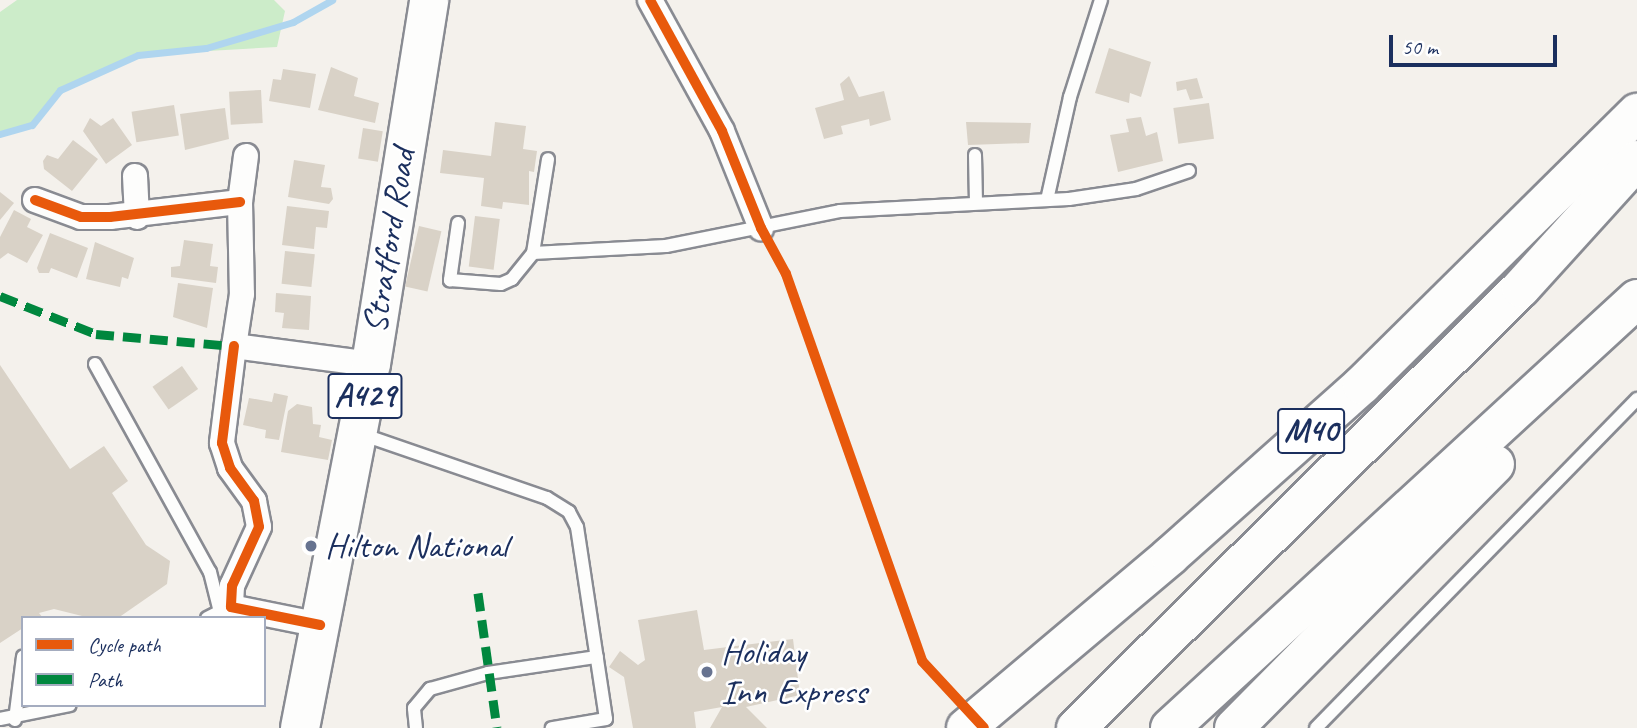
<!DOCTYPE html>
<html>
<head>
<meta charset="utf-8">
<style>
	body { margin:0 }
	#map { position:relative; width:1637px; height:728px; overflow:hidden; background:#f4f1ec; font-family:Caveat,sans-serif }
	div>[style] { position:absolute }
	.green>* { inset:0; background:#ccecc9 }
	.stream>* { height:7px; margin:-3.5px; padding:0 3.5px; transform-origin:3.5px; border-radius:3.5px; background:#afd5ef }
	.building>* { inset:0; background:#d9d2c7; transform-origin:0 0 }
	.roads { filter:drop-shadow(2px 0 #898b92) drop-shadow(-2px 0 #898b92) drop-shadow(0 2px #898b92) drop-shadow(0 -2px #898b92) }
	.service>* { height:12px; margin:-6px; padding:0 6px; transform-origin:6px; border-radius:6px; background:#fdfdfc }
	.minor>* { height:24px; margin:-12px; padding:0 12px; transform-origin:12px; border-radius:12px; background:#fdfdfc }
	.trunk>* { height:38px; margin:-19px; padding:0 19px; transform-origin:19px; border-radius:19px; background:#fdfdfc }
	.motorway>* { height:38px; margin:-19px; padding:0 19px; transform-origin:19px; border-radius:19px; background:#fdfdfc }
	.quiet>* { height:9px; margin-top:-4.5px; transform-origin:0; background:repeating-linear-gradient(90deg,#00873e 0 18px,transparent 0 27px) }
	.cycleway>* { height:10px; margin:-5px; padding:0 5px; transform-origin:5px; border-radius:5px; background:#e8590c }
	.dots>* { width:19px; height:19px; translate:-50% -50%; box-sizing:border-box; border:4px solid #fff; border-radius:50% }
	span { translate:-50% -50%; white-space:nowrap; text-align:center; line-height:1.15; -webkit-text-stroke:5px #fff; paint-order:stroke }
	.shield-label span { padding:2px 5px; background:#fff; border:2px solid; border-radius:5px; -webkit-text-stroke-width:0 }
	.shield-label { font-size:33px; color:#1b2f5e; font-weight:700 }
	.street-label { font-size:35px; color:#1b2f5e }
	.poi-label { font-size:35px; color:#1b2f5e }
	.left { translate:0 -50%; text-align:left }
	.legend { position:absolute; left:21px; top:616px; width:245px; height:91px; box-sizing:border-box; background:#fff; border:2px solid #a4acbf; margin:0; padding:9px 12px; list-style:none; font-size:21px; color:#1b2f5e }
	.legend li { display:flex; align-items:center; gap:14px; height:35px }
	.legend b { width:35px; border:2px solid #a4acbf }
	.scale { position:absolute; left:1389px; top:35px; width:168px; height:32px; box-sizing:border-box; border:4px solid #1b2f5e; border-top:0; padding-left:9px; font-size:21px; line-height:24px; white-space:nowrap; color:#1b2f5e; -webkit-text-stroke:5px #fff; paint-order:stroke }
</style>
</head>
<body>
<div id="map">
	<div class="green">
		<i style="clip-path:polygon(17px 0,274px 0,285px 11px,277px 47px,138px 55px,60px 90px,32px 125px,0 136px,0 12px)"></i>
	</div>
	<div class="stream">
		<i style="left:0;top:134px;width:33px;rotate:-16deg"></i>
		<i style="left:32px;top:125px;width:45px;rotate:-51.3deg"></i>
		<i style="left:60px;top:90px;width:85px;rotate:-24.2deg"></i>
		<i style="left:138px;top:55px;width:68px;rotate:-5.9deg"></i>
		<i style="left:206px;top:48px;width:91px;rotate:-16.6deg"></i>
		<i style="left:293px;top:22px;width:45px;rotate:-29.4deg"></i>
	</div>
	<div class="building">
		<i style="clip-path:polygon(1109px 48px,1151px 62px,1141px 97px,1130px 93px,1129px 103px,1095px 93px)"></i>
		<i style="clip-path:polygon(331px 67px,358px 78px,354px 96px,379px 103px,375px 123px,318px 110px)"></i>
		<i style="clip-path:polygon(283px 69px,316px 74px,310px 108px,269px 101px,273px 79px,281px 80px)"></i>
		<i style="clip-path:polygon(849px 76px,859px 97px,884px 91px,891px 120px,870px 126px,869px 119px,841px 126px,843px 134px,824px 139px,815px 108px,844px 100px,840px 84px)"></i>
		<i style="clip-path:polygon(1197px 78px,1203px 98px,1190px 100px,1186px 89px,1177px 91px,1176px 82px)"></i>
		<i style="left:261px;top:90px;width:33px;height:32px;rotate:87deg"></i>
		<i style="left:1209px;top:103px;width:36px;height:36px;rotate:82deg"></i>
		<i style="left:174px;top:105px;width:31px;height:43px;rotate:81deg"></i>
		<i style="clip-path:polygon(225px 108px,229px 139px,185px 150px,180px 114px)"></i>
		<i style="clip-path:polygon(1141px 117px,1146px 136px,1157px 132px,1163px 161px,1118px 172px,1110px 135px,1129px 132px,1126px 119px)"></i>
		<i style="clip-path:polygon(90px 118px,101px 126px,113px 118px,132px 145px,106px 164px,83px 131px)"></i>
		<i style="clip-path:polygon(495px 122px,526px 126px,523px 149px,537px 151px,534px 172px,529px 171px,529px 205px,503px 202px,502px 209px,481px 206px,484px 178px,440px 173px,443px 150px,491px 156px)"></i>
		<i style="clip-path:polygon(966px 122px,1031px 123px,1029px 143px,968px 145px)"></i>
		<i style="left:363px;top:128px;width:20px;height:31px;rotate:9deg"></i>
		<i style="clip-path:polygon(73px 140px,98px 159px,72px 191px,44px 169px,43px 161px,47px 155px,58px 159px)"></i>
		<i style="clip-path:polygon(294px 160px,325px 165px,321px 187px,331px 188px,333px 199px,329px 204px,288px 197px)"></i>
		<i style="clip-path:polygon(0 192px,14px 203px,0 220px)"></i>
		<i style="clip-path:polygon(287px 206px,329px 211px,327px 228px,316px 227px,314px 249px,282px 245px)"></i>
		<i style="clip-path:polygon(14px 210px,31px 219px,27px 227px,43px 235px,27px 263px,8px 253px,0 259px,0 237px)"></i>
		<i style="left:475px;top:216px;width:25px;height:51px;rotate:7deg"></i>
		<i style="left:419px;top:226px;width:23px;height:62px;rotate:13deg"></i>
		<i style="clip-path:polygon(50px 233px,88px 248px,77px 278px,51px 268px,49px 273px,39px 273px,37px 268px)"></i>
		<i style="clip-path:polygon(184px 240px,213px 244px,210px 266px,218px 267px,216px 283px,171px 277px,171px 267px,180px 266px)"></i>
		<i style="clip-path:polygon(95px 242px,134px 258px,128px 279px,122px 277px,120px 287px,86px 279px)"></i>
		<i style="left:285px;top:251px;width:30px;height:33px;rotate:6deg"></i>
		<i style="clip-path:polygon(178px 283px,213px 288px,207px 328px,173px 317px)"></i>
		<i style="clip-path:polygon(276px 293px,311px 296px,309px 330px,282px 328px,284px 313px,275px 312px)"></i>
		<i style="clip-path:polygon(0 365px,70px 469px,104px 446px,128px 481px,112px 493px,146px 545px,170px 561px,167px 584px,118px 618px,90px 618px,54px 609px,39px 613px,43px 618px,23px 618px,23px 628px,0 643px)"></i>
		<i style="left:182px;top:366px;width:28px;height:36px;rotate:55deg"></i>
		<i style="clip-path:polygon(274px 393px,288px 396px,279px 440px,265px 438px,266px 430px,243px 425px,249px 398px,272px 402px)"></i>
		<i style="clip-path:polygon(297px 404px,312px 407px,313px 424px,321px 425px,319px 437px,332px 440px,328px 460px,281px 452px,288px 411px)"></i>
		<i style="clip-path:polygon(697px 610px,704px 650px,793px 639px,800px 695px,746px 707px,767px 728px,710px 728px,722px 707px,694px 712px,696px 728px,633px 728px,624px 677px,609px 667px,620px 651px,638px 665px,645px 660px,638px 620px)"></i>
	</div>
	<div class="roads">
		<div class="service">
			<i style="left:975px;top:155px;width:48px;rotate:88.8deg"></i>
			<i style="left:1047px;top:200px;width:106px;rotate:-77.4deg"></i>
			<i style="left:1070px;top:97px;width:102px;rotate:-72.3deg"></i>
			<i style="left:458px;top:223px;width:58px;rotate:98deg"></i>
			<i style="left:450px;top:280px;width:51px;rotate:4.5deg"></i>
			<i style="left:501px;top:284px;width:12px;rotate:-24deg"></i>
			<i style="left:512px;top:279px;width:33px;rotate:-51deg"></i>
			<i style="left:533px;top:253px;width:95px;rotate:-80.9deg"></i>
			<i style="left:533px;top:253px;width:133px;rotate:-3deg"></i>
			<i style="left:666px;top:246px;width:177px;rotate:-11.4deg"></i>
			<i style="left:840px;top:211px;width:229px;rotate:-3deg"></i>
			<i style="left:1069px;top:199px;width:68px;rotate:-8.5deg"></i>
			<i style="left:1136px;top:189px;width:56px;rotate:-18.8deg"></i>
			<i style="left:95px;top:364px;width:238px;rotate:61.1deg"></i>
			<i style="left:210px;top:572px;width:38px;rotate:76deg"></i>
			<i style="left:361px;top:434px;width:197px;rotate:19deg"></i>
			<i style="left:547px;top:498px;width:26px;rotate:32deg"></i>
			<i style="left:569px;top:512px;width:17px;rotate:62deg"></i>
			<i style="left:577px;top:527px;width:194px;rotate:81.4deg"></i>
			<i style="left:606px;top:719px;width:55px;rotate:170.5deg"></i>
			<i style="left:207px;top:618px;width:22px;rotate:-27deg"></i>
			<i style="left:0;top:719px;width:71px;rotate:-11.3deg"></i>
			<i style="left:15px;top:720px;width:64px;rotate:-82.8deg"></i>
			<i style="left:416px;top:728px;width:20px;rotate:-96deg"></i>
			<i style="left:414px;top:708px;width:25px;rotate:-50deg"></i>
			<i style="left:430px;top:689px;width:60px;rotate:-15.4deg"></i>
			<i style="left:488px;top:673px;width:110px;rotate:-8.4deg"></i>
			<i style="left:1316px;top:728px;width:460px;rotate:-45.7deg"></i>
		</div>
		<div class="minor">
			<i style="left:650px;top:0;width:149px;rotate:61.2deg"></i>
			<i style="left:722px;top:131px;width:105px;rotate:68.1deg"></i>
			<i style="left:246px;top:156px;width:46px;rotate:97.4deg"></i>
			<i style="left:240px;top:202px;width:92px;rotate:88.8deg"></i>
			<i style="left:242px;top:294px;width:53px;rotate:98.7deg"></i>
			<i style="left:234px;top:346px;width:138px;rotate:7.5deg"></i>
			<i style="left:135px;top:176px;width:41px;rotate:87.2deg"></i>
			<i style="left:35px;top:200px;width:49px;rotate:20.3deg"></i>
			<i style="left:81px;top:217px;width:29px"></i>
			<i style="left:110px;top:217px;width:131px;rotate:-6.6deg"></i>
			<i style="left:234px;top:346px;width:98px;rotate:97.1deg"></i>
			<i style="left:222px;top:443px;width:26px;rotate:72deg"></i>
			<i style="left:230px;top:468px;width:41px;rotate:54deg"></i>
			<i style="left:254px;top:501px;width:26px;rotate:79deg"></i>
			<i style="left:259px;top:527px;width:65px;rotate:114.6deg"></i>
			<i style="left:232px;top:586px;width:21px;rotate:93deg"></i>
			<i style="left:231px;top:607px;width:91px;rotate:11.4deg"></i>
		</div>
		<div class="trunk">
			<i style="left:300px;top:728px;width:371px;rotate:-79deg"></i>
			<i style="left:371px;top:364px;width:369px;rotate:-80.9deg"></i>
		</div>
		<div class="motorway">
			<i style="left:966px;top:728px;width:267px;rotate:-40.1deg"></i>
			<i style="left:1170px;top:556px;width:257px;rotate:-41.7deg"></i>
			<i style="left:1362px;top:385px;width:387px;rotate:-44.7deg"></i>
			<i style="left:1076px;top:728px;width:626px;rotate:-44.68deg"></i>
			<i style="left:1521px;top:288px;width:173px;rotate:-47.8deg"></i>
			<i style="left:1170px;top:728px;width:634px;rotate:-42.57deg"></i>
			<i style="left:1234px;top:728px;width:371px;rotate:-45.3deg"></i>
		</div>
	</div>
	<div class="quiet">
		<i style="left:0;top:296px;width:103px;rotate:21.6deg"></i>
		<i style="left:96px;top:334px;width:139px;rotate:5deg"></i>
		<i style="left:478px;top:593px;width:136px;rotate:82deg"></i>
	</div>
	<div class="cycleway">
		<i style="left:650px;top:0;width:149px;rotate:61.2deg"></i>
		<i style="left:722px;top:131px;width:105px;rotate:68.1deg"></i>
		<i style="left:761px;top:228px;width:52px;rotate:61.5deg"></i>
		<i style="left:786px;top:274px;width:410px;rotate:70.6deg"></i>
		<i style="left:922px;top:661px;width:91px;rotate:47.2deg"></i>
		<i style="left:35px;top:200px;width:49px;rotate:20.3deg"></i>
		<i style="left:81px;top:217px;width:29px"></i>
		<i style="left:110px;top:217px;width:131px;rotate:-6.6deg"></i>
		<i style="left:234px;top:346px;width:98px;rotate:97.1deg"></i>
		<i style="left:222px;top:443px;width:26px;rotate:72deg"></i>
		<i style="left:230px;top:468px;width:41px;rotate:54deg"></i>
		<i style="left:254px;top:501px;width:26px;rotate:79deg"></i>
		<i style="left:259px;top:527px;width:65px;rotate:114.6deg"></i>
		<i style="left:232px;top:586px;width:21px;rotate:93deg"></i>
		<i style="left:231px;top:607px;width:91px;rotate:11.4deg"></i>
	</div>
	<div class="dots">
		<i style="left:311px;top:546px;background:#677390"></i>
		<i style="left:707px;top:672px;background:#677390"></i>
	</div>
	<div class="shield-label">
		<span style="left:365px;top:396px">A429</span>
		<span style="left:1311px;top:431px">M40</span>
	</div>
	<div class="street-label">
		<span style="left:389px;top:241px;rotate:-81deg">Stratford Road</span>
	</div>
	<div class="poi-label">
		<span class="left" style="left:325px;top:546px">Hilton National</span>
		<span class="left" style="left:721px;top:672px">Holiday<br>Inn Express</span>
	</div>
	<ul class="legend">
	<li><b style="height:9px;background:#e8590c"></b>Cycle path</li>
	<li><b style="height:9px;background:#00873e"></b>Path</li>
	</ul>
	<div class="scale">50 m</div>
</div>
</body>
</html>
